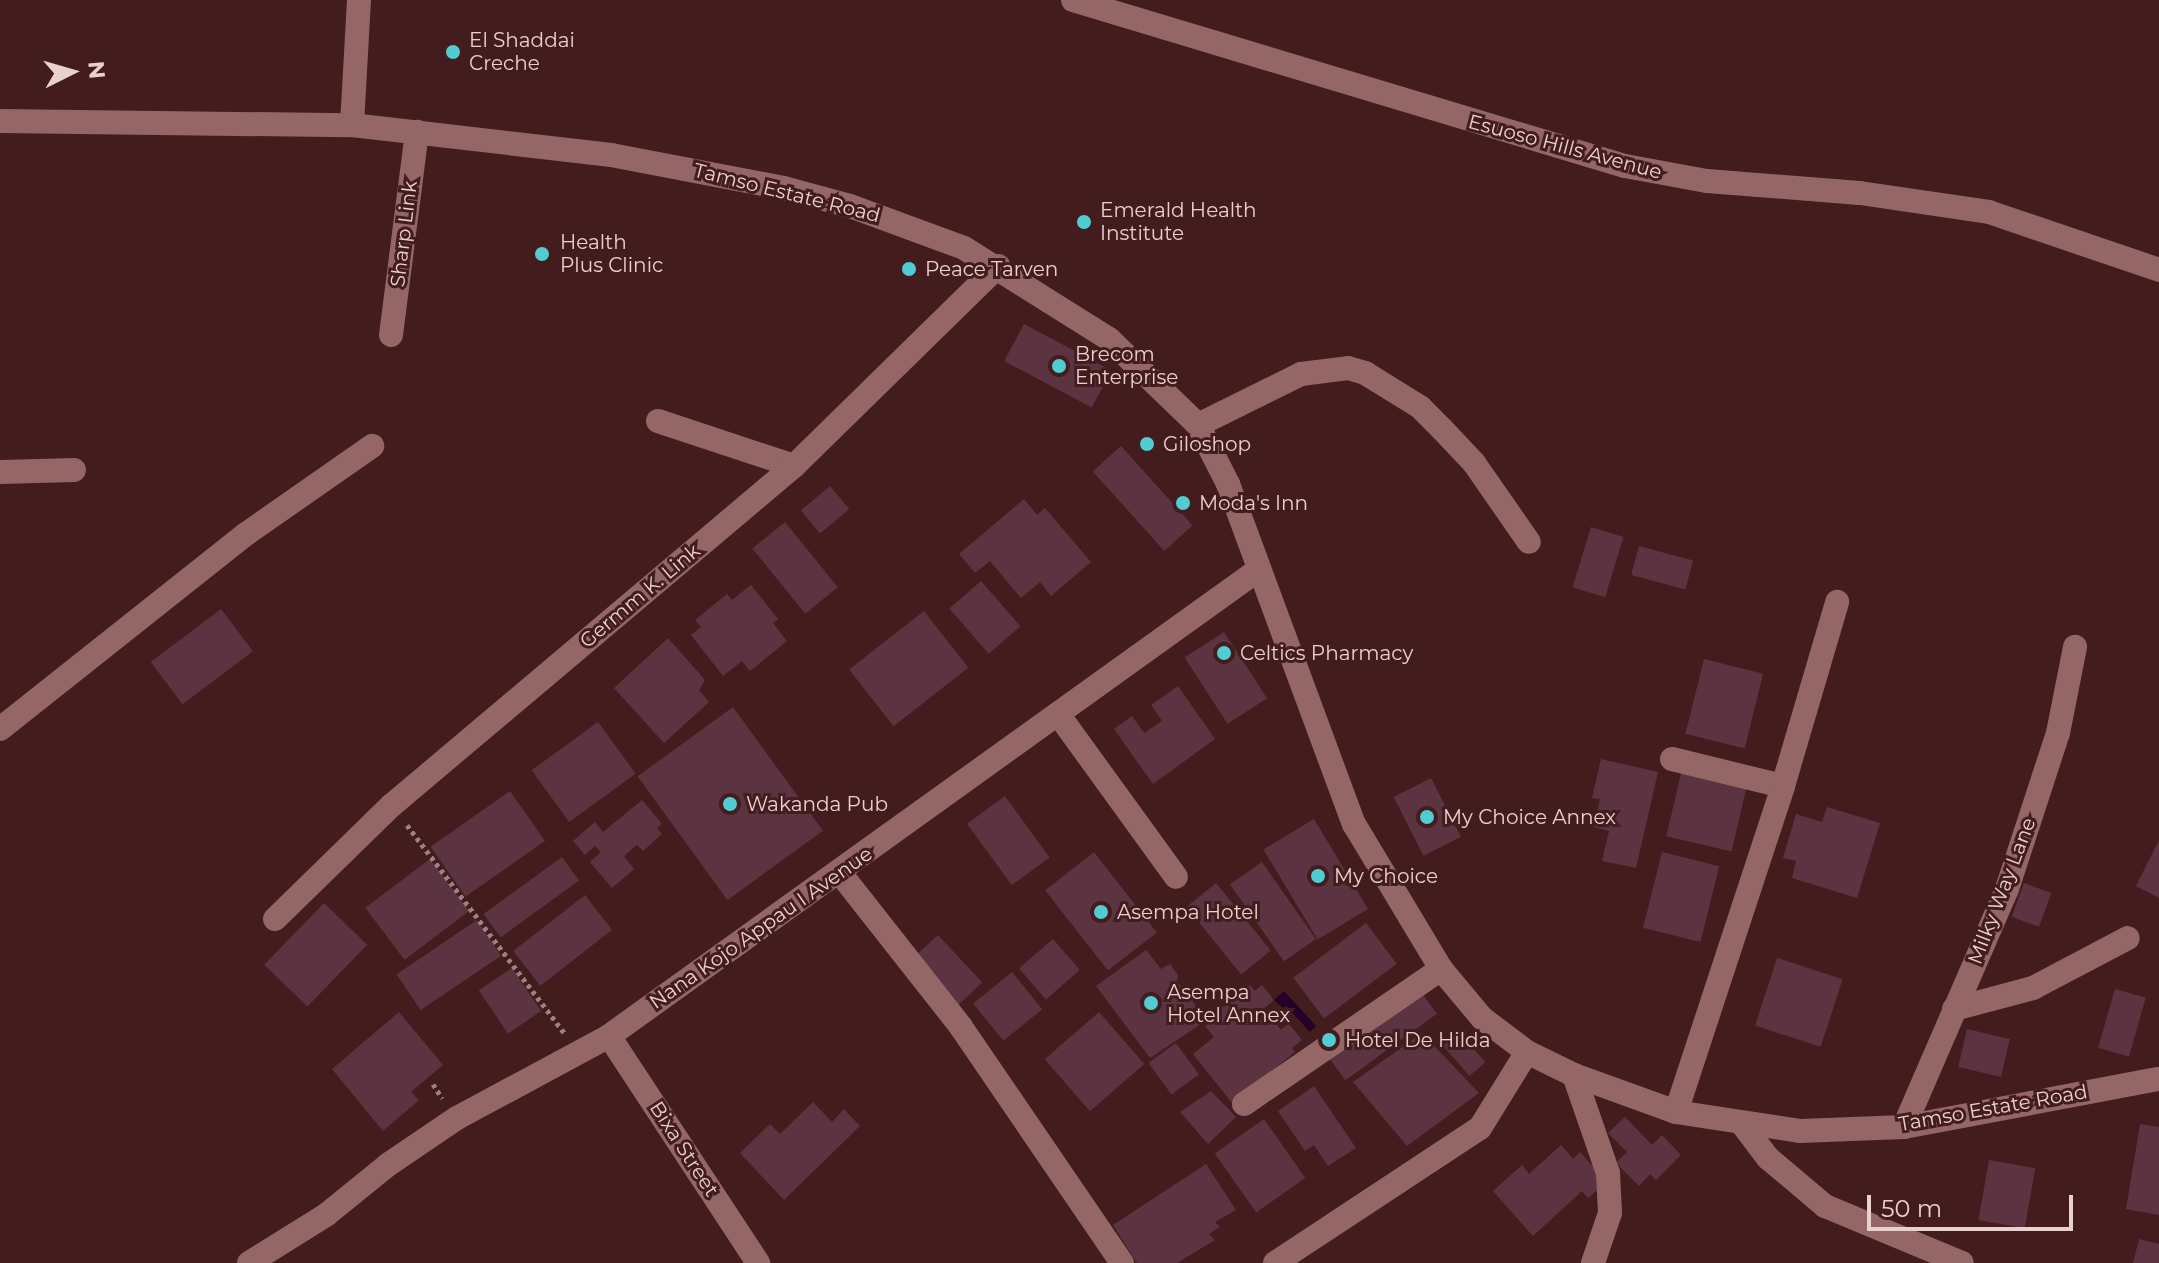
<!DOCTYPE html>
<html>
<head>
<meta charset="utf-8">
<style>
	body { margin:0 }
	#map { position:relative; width:2159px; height:1263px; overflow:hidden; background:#431c1e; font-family:Montserrat,sans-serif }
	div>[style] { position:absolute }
	.water>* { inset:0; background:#22002a }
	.building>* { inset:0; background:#5c3441; transform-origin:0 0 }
	.path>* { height:5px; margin-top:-2.5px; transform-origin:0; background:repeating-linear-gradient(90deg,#9f7f7f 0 4px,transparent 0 8px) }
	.minor>* { height:24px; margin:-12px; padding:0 12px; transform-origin:12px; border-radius:12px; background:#946666 }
	.dots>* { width:22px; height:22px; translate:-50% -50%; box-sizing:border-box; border:4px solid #431c1e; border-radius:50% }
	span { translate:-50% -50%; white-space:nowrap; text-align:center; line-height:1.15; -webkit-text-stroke:6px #431c1e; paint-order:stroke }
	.poi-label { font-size:20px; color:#ead0cf }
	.left { translate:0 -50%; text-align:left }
	.street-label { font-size:20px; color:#ead0cf }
	.north { position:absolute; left:32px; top:32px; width:80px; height:80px; -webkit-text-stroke:6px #431c1e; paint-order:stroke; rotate:85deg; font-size:22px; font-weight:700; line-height:32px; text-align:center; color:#ead0cf }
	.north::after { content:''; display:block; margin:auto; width:28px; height:36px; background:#ead0cf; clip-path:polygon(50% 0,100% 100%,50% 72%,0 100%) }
	.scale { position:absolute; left:1867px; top:1195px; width:206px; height:36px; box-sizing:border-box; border:4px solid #ead0cf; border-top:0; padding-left:10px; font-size:24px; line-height:28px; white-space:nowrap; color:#ead0cf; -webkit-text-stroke:6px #431c1e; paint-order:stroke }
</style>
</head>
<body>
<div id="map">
	<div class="water">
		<i style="clip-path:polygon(1284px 991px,1316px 1026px,1310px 1032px,1286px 1006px,1283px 1008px,1274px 1000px)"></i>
	</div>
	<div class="building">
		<i style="left:1024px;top:324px;width:99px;height:42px;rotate:28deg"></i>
		<i style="left:1121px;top:446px;width:107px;height:38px;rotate:48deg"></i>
		<i style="left:830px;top:486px;width:30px;height:38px;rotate:50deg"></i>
		<i style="clip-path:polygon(1024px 499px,1037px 515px,1045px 508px,1091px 562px,1051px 596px,1040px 582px,1021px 598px,990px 561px,975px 573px,959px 554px)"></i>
		<i style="left:785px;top:522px;width:84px;height:42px;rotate:51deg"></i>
		<i style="left:1591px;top:527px;width:34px;height:63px;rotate:17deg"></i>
		<i style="left:1639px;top:546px;width:56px;height:30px;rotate:15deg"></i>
		<i style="left:981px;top:581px;width:60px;height:42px;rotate:49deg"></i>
		<i style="clip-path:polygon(751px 585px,778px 619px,773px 623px,787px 641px,750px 671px,742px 661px,723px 676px,691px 635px,701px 627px,695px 620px,727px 594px,732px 600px)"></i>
		<i style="left:221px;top:609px;width:53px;height:88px;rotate:53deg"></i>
		<i style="left:924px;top:611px;width:72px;height:95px;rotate:52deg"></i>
		<i style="left:1224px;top:632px;width:79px;height:47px;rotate:57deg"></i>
		<i style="clip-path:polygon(668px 638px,705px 680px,699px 690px,709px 702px,664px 743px,614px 688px)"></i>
		<i style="left:1704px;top:659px;width:61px;height:77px;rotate:14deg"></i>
		<i style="clip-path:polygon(1178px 686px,1215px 739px,1153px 784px,1114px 729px,1132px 716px,1144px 733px,1162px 721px,1151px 705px)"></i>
		<i style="left:733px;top:707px;width:153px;height:118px;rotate:54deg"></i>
		<i style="left:598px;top:722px;width:64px;height:82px;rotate:54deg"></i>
		<i style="clip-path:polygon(1601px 759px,1658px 772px,1636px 868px,1602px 861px,1609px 831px,1594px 827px,1600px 799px,1592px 798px)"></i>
		<i style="left:1681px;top:773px;width:67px;height:65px;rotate:13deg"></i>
		<i style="left:1431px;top:778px;width:66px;height:42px;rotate:63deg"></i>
		<i style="left:510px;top:791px;width:61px;height:97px;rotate:55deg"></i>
		<i style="left:1005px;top:796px;width:76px;height:47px;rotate:54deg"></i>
		<i style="clip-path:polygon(642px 800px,662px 824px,657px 828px,662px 834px,643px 851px,637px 845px,624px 856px,634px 869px,612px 888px,590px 862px,601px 852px,595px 846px,585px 855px,573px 841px,595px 822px,603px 832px)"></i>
		<i style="clip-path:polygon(1827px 807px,1880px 823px,1857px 898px,1792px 878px,1796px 861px,1783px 858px,1796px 814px,1822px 822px)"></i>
		<i style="left:1314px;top:819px;width:105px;height:59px;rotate:59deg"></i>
		<i style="clip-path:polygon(2159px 840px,2159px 898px,2136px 886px)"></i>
		<i style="left:1094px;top:852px;width:102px;height:62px;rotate:52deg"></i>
		<i style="left:1662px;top:852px;width:59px;height:78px;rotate:14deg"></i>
		<i style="left:562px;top:857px;width:29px;height:97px;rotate:54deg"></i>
		<i style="left:430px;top:859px;width:65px;height:81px;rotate:53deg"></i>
		<i style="left:1262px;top:862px;width:94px;height:39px;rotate:55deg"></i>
		<i style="left:1216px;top:883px;width:87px;height:38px;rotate:51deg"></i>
		<i style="left:2024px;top:883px;width:29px;height:36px;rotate:20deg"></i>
		<i style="left:585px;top:895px;width:44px;height:91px;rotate:52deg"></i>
		<i style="left:324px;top:903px;width:60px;height:86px;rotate:44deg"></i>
		<i style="left:477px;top:920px;width:43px;height:97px;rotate:56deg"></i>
		<i style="left:1366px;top:923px;width:51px;height:91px;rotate:53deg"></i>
		<i style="left:938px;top:935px;width:65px;height:34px;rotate:47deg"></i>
		<i style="left:1053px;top:939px;width:41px;height:45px;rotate:49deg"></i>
		<i style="clip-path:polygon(1146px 950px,1161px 969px,1170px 964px,1178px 975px,1177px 981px,1207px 1020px,1150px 1058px,1096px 986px)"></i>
		<i style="left:1777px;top:958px;width:69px;height:71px;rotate:18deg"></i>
		<i style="left:512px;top:968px;width:52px;height:40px;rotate:56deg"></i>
		<i style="left:1012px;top:972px;width:48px;height:50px;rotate:51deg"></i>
		<i style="clip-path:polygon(1250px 985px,1255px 991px,1262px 985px,1274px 1000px,1251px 1019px,1255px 1025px,1268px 1014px,1281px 1030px,1288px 1023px,1302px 1040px,1292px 1048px,1295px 1052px,1232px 1103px,1193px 1054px,1214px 1037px,1205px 1026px,1210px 1022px,1207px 1020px)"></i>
		<i style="left:2115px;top:989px;width:32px;height:61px;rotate:16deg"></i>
		<i style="left:1421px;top:992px;width:27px;height:113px;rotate:54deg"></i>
		<i style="clip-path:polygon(399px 1012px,443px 1065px,411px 1092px,419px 1100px,383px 1131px,332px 1069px)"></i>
		<i style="left:1099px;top:1012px;width:69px;height:72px;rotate:49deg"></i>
		<i style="left:1967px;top:1029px;width:44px;height:39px;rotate:13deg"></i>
		<i style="left:1459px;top:1032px;width:40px;height:21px;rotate:49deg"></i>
		<i style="clip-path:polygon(1422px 1033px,1479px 1093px,1407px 1146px,1353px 1082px)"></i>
		<i style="left:1176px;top:1043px;width:39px;height:34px;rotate:54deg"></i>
		<i style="clip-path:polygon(1314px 1086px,1356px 1148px,1328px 1166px,1314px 1145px,1305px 1151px,1278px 1111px)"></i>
		<i style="clip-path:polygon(1211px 1091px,1236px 1117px,1208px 1144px,1180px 1112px)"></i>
		<i style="clip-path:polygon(813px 1102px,832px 1122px,844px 1109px,860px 1126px,784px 1200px,740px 1153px,770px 1124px,780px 1134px)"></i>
		<i style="clip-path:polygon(1625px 1117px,1652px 1145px,1662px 1135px,1681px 1155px,1656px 1180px,1650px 1174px,1639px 1186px,1616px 1163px,1627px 1152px,1608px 1133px)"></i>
		<i style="left:1264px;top:1119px;width:72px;height:60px;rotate:55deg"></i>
		<i style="clip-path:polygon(2140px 1124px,2159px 1127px,2159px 1215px,2126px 1209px)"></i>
		<i style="clip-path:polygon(1561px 1145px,1573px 1159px,1580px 1152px,1607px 1182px,1588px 1198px,1582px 1191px,1533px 1236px,1493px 1191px,1522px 1165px,1529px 1174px)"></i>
		<i style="left:1989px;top:1160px;width:47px;height:61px;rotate:10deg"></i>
		<i style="clip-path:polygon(1206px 1164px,1236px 1210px,1215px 1222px,1220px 1227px,1209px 1234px,1215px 1240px,1177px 1263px,1137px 1263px,1113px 1225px)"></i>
		<i style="clip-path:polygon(2139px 1239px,2159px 1244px,2159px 1263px,2133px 1263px)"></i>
	</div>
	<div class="path">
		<i style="left:407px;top:825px;width:262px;rotate:52.9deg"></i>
		<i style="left:433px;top:1084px;width:17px;rotate:57deg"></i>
	</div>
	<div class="minor">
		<i style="left:1073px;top:0;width:576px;rotate:16.74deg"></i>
		<i style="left:1625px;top:166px;width:83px;rotate:10.4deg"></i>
		<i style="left:1707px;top:181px;width:153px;rotate:4.5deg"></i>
		<i style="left:1860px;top:193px;width:130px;rotate:8.4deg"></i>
		<i style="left:1989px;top:212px;width:180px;rotate:18.8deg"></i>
		<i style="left:0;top:121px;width:352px;rotate:0.7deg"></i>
		<i style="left:352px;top:125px;width:261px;rotate:6.6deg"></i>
		<i style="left:611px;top:155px;width:176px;rotate:10.8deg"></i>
		<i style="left:784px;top:188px;width:68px;rotate:15.3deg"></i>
		<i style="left:850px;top:206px;width:121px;rotate:20.2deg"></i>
		<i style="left:964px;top:248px;width:171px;rotate:32.1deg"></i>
		<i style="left:1109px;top:339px;width:124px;rotate:44deg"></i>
		<i style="left:1198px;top:425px;width:66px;rotate:63deg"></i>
		<i style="left:1228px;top:484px;width:363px;rotate:69.7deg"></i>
		<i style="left:1354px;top:824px;width:169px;rotate:59deg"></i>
		<i style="left:1441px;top:969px;width:64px;rotate:50.1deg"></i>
		<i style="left:1482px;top:1018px;width:56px;rotate:37.1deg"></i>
		<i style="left:1527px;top:1052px;width:52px;rotate:26.1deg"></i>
		<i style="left:1574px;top:1075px;width:109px;rotate:19.9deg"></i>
		<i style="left:1676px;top:1112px;width:125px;rotate:8.7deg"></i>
		<i style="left:1800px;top:1131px;width:104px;rotate:-2.2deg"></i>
		<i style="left:1904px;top:1127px;width:259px;rotate:-10.7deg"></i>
		<i style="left:352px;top:125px;width:125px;rotate:-86.8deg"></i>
		<i style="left:391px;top:335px;width:205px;rotate:-82.7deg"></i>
		<i style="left:658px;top:421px;width:143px;rotate:18.3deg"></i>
		<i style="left:1198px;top:425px;width:115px;rotate:-26.3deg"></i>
		<i style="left:1301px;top:374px;width:47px;rotate:-7.3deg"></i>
		<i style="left:1348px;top:368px;width:18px;rotate:16deg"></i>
		<i style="left:1365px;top:373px;width:65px;rotate:31.7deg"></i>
		<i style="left:1420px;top:407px;width:31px;rotate:45deg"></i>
		<i style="left:1442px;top:429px;width:47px;rotate:46.7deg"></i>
		<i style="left:1474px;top:463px;width:96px;rotate:55.2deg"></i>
		<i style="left:0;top:472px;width:74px;rotate:-1.5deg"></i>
		<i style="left:1058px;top:714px;width:201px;rotate:54.1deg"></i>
		<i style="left:0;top:729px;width:314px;rotate:-38.4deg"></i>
		<i style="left:246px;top:534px;width:154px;rotate:-34.9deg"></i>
		<i style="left:1672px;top:759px;width:114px;rotate:13.7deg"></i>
		<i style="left:840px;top:873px;width:196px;rotate:51.8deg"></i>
		<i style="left:961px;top:1027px;width:286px;rotate:55.7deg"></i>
		<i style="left:275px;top:919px;width:163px;rotate:-44.3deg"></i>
		<i style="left:392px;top:805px;width:526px;rotate:-40.14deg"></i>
		<i style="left:794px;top:466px;width:286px;rotate:-44.4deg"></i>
		<i style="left:1954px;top:1009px;width:82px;rotate:-14.9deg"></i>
		<i style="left:2033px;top:988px;width:107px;rotate:-27.8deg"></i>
		<i style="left:609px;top:1036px;width:272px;rotate:56.7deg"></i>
		<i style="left:1574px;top:1075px;width:104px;rotate:70.9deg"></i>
		<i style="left:1608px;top:1173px;width:40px;rotate:87.1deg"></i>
		<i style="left:1610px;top:1213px;width:53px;rotate:108.8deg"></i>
		<i style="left:1244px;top:1104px;width:239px;rotate:-34.4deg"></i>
		<i style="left:1676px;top:1112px;width:343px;rotate:-71.8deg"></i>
		<i style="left:1783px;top:786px;width:192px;rotate:-73.6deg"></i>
		<i style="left:1743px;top:1125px;width:41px;rotate:52.9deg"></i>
		<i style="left:1768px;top:1158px;width:75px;rotate:40.1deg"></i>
		<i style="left:1825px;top:1206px;width:148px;rotate:22.6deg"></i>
		<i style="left:1904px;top:1127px;width:259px;rotate:-66.6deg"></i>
		<i style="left:2007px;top:889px;width:164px;rotate:-71.9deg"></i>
		<i style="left:2058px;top:733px;width:88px;rotate:-78.8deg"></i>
		<i style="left:249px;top:1263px;width:91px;rotate:-31.9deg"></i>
		<i style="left:326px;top:1215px;width:81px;rotate:-39deg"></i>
		<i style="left:389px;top:1164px;width:82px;rotate:-34.1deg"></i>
		<i style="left:457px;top:1118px;width:173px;rotate:-28.3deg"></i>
		<i style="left:609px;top:1036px;width:799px;rotate:-35.68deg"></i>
		<i style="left:1275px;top:1263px;width:245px;rotate:-33.4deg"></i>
		<i style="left:1480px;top:1128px;width:89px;rotate:-58.3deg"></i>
	</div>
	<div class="dots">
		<i style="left:453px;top:52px;background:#51ccd2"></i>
		<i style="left:1084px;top:222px;background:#51ccd2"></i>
		<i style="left:542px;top:254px;background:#51ccd2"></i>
		<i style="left:909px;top:269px;background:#51ccd2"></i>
		<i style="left:1059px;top:366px;background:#51ccd2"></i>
		<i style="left:1147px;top:444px;background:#51ccd2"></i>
		<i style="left:1183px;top:503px;background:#51ccd2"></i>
		<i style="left:1224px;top:653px;background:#51ccd2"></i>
		<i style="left:730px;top:804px;background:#51ccd2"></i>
		<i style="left:1427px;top:817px;background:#51ccd2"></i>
		<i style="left:1318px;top:876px;background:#51ccd2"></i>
		<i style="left:1101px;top:912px;background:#51ccd2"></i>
		<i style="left:1151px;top:1003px;background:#51ccd2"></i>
		<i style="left:1329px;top:1040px;background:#51ccd2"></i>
	</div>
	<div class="poi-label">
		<span class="left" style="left:469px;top:52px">El Shaddai<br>Creche</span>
		<span class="left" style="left:1100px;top:222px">Emerald Health<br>Institute</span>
		<span class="left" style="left:560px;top:254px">Health<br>Plus Clinic</span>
		<span class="left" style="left:925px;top:269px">Peace Tarven</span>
		<span class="left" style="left:1075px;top:366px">Brecom<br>Enterprise</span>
		<span class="left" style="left:1163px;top:444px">Giloshop</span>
		<span class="left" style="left:1199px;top:503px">Moda's Inn</span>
		<span class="left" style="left:1240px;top:653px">Celtics Pharmacy</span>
		<span class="left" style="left:746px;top:804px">Wakanda Pub</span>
		<span class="left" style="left:1443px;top:817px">My Choice Annex</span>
		<span class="left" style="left:1334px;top:876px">My Choice</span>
		<span class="left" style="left:1117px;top:912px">Asempa Hotel</span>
		<span class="left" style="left:1167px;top:1004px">Asempa<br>Hotel Annex</span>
		<span class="left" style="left:1345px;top:1040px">Hotel De Hilda</span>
	</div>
	<div class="street-label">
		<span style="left:1565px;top:147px;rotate:15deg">Esuoso Hills Avenue</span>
		<span style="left:787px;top:193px;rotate:14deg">Tamso Estate Road</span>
		<span style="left:404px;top:234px;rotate:-83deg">Sharp Link</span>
		<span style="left:640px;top:596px;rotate:-40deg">Germm K. Link</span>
		<span style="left:2002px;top:891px;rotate:-69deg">Milky Way Lane</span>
		<span style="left:761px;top:928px;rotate:-35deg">Nana Kojo Appau I Avenue</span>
		<span style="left:1993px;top:1108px;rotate:-10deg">Tamso Estate Road</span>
		<span style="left:684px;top:1149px;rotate:57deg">Bixa Street</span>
	</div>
	<div class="north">N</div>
	<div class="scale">50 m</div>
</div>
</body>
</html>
